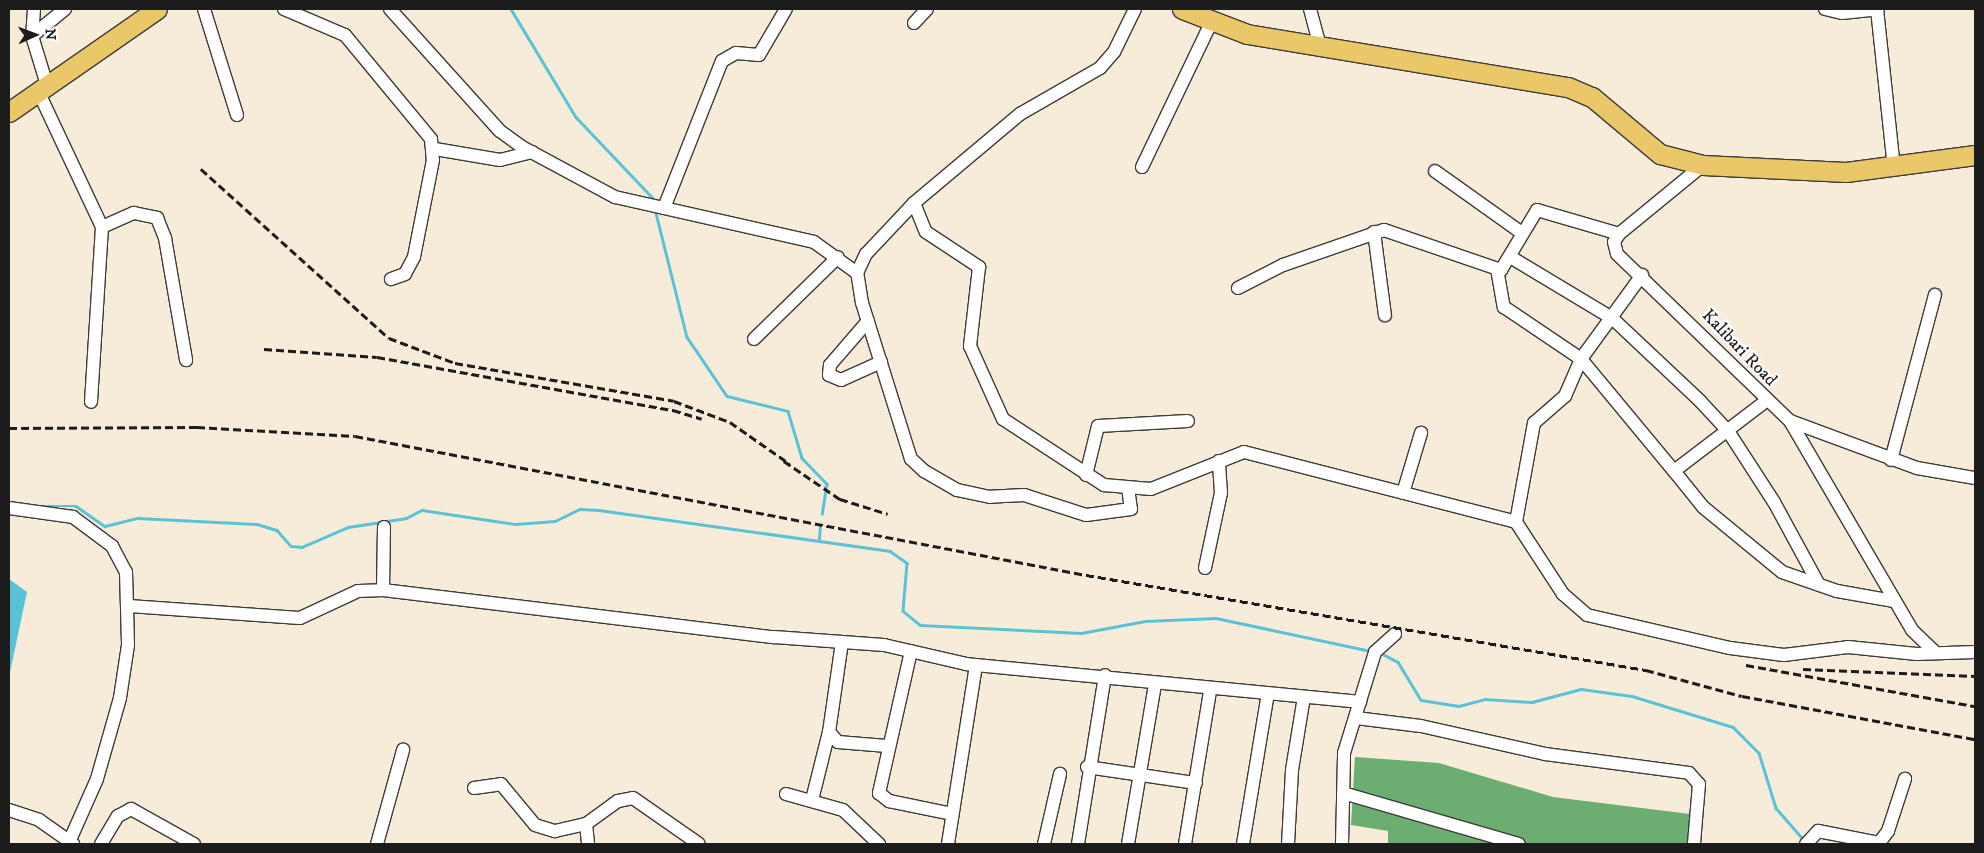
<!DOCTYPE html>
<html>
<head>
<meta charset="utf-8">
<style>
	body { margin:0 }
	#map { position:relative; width:1984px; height:853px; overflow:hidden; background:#f7ecda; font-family:"IM FELL DW Pica",serif }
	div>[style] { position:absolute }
	.forest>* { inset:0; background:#6cae72 }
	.water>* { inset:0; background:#59c3d5 }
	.stream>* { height:2.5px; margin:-1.25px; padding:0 1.25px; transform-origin:1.25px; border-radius:1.25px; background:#59c3d5 }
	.roads { filter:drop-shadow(1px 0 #3d3b38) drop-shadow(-1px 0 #3d3b38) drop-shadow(0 1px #3d3b38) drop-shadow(0 -1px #3d3b38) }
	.minor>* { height:12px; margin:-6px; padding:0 6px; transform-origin:6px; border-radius:6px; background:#fff }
	.highway>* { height:19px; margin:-9.5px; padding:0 9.5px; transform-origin:9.5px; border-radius:9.5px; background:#eac769 }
	.rail>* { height:2.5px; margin-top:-1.25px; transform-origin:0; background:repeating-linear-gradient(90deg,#1c1c1c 0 8px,transparent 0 12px) }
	span { translate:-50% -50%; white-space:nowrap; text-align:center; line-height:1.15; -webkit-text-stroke:4.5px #fff; paint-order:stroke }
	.street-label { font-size:18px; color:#1c1c1c }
	.frame { position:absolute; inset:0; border:10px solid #1c1c1c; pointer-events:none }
	.north { position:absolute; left:10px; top:10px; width:50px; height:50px; -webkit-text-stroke:4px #fff; paint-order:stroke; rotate:88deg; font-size:14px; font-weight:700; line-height:20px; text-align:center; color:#1c1c1c }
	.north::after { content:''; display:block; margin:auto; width:18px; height:22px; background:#1c1c1c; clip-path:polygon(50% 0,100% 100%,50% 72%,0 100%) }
</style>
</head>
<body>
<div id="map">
	<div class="forest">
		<i style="clip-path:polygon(1355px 757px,1439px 763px,1553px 797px,1698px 815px,1694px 844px,1388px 844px,1388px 831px,1351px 825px)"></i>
	</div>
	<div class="water">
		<i style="clip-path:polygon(9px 579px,27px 592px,9px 677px)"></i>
	</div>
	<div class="stream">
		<i style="left:511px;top:9px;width:126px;rotate:59deg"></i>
		<i style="left:576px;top:117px;width:112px;rotate:46.5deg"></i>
		<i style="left:656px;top:213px;width:128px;rotate:76deg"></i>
		<i style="left:687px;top:337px;width:71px;rotate:55.9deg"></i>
		<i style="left:727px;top:396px;width:63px;rotate:13.8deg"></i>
		<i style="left:788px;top:411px;width:49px;rotate:73.4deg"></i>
		<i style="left:802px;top:458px;width:36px;rotate:46deg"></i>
		<i style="left:827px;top:484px;width:30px;rotate:99deg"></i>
		<i style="left:34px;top:506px;width:42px"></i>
		<i style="left:76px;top:506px;width:35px;rotate:35deg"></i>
		<i style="left:105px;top:526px;width:34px;rotate:-14deg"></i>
		<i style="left:138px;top:518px;width:119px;rotate:2.9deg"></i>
		<i style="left:257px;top:524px;width:21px;rotate:17deg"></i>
		<i style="left:277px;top:530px;width:21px;rotate:49deg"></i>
		<i style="left:291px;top:546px;width:11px;rotate:5deg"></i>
		<i style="left:302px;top:547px;width:50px;rotate:-23.5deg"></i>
		<i style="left:348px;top:527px;width:59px;rotate:-8.8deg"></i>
		<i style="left:406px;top:518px;width:18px;rotate:-27deg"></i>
		<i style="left:422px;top:510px;width:94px;rotate:8.6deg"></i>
		<i style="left:515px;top:524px;width:40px;rotate:-4.3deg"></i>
		<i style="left:555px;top:521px;width:28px;rotate:-26deg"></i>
		<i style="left:580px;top:509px;width:19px;rotate:3deg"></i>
		<i style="left:599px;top:510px;width:294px;rotate:8deg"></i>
		<i style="left:890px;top:551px;width:21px;rotate:35deg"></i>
		<i style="left:907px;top:563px;width:48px;rotate:94.8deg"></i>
		<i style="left:903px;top:611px;width:22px;rotate:39deg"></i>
		<i style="left:920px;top:625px;width:161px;rotate:2.8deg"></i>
		<i style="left:1081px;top:633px;width:65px;rotate:-10.6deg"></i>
		<i style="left:1145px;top:621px;width:71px;rotate:-2.4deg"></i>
		<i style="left:1216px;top:618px;width:158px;rotate:12deg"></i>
		<i style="left:819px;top:539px;width:13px;rotate:-86deg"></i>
		<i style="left:1381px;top:653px;width:19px;rotate:28deg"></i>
		<i style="left:1398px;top:662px;width:44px;rotate:58.8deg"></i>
		<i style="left:1421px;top:700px;width:38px;rotate:9deg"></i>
		<i style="left:1459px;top:706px;width:27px;rotate:-15deg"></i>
		<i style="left:1485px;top:699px;width:47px;rotate:3.7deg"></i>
		<i style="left:1532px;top:702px;width:51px;rotate:-14.9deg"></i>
		<i style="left:1581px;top:689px;width:51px;rotate:7.8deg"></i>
		<i style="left:1632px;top:696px;width:106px;rotate:17.1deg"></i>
		<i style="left:1733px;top:727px;width:37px;rotate:45deg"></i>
		<i style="left:1759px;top:753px;width:58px;rotate:72.8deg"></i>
		<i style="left:1776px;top:808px;width:43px;rotate:48.8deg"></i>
	</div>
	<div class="roads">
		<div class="minor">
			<i style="left:34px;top:9px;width:27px;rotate:94deg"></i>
			<i style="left:32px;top:36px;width:51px;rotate:73deg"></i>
			<i style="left:204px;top:9px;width:111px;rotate:72.7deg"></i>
			<i style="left:284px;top:9px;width:66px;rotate:23.1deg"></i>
			<i style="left:345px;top:35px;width:135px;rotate:50.4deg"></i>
			<i style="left:431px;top:139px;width:21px;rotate:85deg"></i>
			<i style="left:433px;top:160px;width:99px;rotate:101.1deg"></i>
			<i style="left:414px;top:257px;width:19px;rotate:118deg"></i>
			<i style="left:405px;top:274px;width:15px;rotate:160deg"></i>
			<i style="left:390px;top:9px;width:164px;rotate:48deg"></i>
			<i style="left:500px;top:131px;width:27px;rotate:36deg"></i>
			<i style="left:522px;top:147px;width:106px;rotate:28.3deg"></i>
			<i style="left:615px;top:197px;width:204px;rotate:12.7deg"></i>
			<i style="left:814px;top:242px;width:53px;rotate:35.8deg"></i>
			<i style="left:1310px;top:9px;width:35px;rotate:75deg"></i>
			<i style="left:1825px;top:9px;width:17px;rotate:13deg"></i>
			<i style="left:1842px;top:13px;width:36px;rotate:-6deg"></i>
			<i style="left:1877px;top:9px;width:161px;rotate:83.9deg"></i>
			<i style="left:914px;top:23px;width:19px;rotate:-47deg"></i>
			<i style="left:32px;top:36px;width:43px;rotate:-39.3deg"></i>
			<i style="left:38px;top:91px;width:150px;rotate:64.8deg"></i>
			<i style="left:102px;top:227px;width:175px;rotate:93.6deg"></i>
			<i style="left:435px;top:149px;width:66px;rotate:9.6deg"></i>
			<i style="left:500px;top:160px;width:33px;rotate:-14deg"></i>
			<i style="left:1703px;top:165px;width:109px;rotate:140.6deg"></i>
			<i style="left:1619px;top:234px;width:9px;rotate:122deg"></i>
			<i style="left:1614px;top:242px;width:12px;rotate:76deg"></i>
			<i style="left:1617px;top:254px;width:240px;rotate:44deg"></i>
			<i style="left:1790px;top:421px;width:135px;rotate:20.3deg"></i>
			<i style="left:1917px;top:468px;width:59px;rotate:9.8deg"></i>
			<i style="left:1142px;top:167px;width:160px;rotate:-64.4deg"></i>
			<i style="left:1435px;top:171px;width:107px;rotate:35.5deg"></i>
			<i style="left:914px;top:203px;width:31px;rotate:68deg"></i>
			<i style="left:926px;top:232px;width:64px;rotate:33.4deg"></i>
			<i style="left:979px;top:267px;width:80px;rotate:96.5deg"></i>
			<i style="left:970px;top:346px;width:80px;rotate:65.7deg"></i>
			<i style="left:1003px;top:419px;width:121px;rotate:33.2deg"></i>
			<i style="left:1104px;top:485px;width:47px;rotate:4.9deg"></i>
			<i style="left:1151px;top:489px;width:100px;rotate:-21.7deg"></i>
			<i style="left:1244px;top:452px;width:281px;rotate:14.4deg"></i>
			<i style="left:1516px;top:522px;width:86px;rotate:56.9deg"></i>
			<i style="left:1563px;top:594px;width:32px;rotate:41deg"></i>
			<i style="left:1587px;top:615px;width:147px;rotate:13deg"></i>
			<i style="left:1730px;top:648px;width:54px;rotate:7.4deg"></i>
			<i style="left:1784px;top:655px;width:64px;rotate:-7.1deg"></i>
			<i style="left:1848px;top:647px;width:69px;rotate:5.8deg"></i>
			<i style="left:1917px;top:654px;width:58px;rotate:-2deg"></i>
			<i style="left:664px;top:208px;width:158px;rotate:-68.5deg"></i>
			<i style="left:722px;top:61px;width:16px;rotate:-30deg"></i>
			<i style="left:736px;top:53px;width:23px;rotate:5deg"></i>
			<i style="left:759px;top:55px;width:53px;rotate:-59.6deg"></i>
			<i style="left:102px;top:227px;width:35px;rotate:-24deg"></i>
			<i style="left:134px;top:213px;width:24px;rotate:12deg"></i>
			<i style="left:157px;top:218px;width:22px;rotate:68deg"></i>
			<i style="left:165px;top:238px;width:124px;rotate:80.2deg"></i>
			<i style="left:1374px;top:232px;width:84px;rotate:82.5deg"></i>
			<i style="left:1512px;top:258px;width:117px;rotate:31deg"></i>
			<i style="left:1612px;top:318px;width:121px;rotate:43.3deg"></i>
			<i style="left:1700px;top:401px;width:41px;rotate:47deg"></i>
			<i style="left:1728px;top:431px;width:85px;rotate:57.1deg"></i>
			<i style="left:1774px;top:502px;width:94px;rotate:61.5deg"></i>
			<i style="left:1497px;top:269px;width:39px;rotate:80deg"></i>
			<i style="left:1504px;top:307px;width:93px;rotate:34deg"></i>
			<i style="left:1581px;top:359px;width:146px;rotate:50.3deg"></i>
			<i style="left:1674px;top:471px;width:116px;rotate:-37.3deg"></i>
			<i style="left:1238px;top:288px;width:51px;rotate:-27.1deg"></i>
			<i style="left:1283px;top:265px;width:107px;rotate:-19.1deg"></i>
			<i style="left:1384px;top:230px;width:124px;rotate:18.9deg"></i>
			<i style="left:1501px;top:270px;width:70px;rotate:-59deg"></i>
			<i style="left:1537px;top:210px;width:85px;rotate:16.3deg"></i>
			<i style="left:868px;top:321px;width:58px;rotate:130.8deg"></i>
			<i style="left:830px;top:365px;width:10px;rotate:96deg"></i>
			<i style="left:829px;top:375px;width:13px;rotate:23deg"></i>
			<i style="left:841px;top:380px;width:44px;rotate:-24.2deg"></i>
			<i style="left:754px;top:339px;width:117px;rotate:-44.3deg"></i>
			<i style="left:1790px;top:421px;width:242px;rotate:59.7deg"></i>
			<i style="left:1912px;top:630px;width:33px;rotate:44deg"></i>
			<i style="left:1891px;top:460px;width:171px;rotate:-75.1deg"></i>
			<i style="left:1674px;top:471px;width:46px;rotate:51.1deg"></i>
			<i style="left:1703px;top:507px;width:102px;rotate:39.4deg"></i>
			<i style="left:1782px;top:572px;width:58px;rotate:19.1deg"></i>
			<i style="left:1837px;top:591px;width:58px;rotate:10deg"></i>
			<i style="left:1086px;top:475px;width:50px;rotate:-76.2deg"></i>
			<i style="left:1098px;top:426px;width:90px;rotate:-3.2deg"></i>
			<i style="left:1128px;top:488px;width:21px;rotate:82deg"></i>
			<i style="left:1131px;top:509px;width:45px;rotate:172.4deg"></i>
			<i style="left:1086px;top:515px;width:65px;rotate:-162.1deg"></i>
			<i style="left:1024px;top:495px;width:34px;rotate:177deg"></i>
			<i style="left:990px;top:497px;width:34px;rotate:-168deg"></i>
			<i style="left:957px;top:490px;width:38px;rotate:-150deg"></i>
			<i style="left:924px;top:471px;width:18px;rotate:-137deg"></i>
			<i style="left:911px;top:459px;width:164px;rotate:-107.4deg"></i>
			<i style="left:862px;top:303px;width:30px;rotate:-99deg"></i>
			<i style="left:857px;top:273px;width:21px;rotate:-65deg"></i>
			<i style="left:866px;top:254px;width:70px;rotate:-46.7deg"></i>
			<i style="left:914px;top:203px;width:138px;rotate:-40deg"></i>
			<i style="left:1020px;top:114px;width:92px;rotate:-29.9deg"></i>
			<i style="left:1100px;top:68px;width:21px;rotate:-49deg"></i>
			<i style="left:1114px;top:52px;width:48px;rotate:-64deg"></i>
			<i style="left:1403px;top:493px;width:63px;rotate:-73.3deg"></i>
			<i style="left:9px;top:508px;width:65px;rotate:8deg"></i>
			<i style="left:73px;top:517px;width:49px;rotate:36.6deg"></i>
			<i style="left:112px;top:546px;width:30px;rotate:62deg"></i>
			<i style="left:126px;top:572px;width:73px;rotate:88.4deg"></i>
			<i style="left:128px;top:645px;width:54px;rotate:98.6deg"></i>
			<i style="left:120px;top:698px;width:84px;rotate:105.9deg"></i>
			<i style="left:97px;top:779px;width:67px;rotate:113.9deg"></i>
			<i style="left:1516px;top:522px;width:101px;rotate:-79.7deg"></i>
			<i style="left:1534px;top:423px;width:41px;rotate:-41.1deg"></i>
			<i style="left:1565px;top:396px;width:40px;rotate:-66.6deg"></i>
			<i style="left:1581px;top:359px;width:104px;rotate:-54deg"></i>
			<i style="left:1205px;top:568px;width:77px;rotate:-78deg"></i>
			<i style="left:1221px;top:493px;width:32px;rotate:-94deg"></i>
			<i style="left:383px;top:590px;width:63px;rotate:-89.1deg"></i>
			<i style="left:129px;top:606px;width:171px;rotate:4deg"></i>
			<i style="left:300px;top:618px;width:64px;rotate:-25deg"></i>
			<i style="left:358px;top:591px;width:25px;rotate:-2deg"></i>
			<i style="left:383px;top:590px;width:394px;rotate:6.9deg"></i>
			<i style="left:774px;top:637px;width:110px;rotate:4.2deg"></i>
			<i style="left:884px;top:645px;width:84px;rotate:13deg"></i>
			<i style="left:966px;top:664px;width:396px;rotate:5.5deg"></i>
			<i style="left:842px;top:642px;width:91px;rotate:98.2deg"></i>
			<i style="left:829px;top:732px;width:13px;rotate:48deg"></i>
			<i style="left:838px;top:742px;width:49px;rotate:4.7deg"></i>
			<i style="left:911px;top:651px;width:146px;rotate:102.7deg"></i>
			<i style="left:879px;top:793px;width:13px;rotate:39deg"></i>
			<i style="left:889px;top:801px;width:64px;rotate:11.7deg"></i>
			<i style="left:1356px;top:718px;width:65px;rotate:7deg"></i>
			<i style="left:1421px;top:726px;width:127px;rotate:12.7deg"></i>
			<i style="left:1545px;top:754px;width:145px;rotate:7.5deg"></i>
			<i style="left:1689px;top:773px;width:15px;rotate:48deg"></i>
			<i style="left:1699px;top:784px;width:60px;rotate:94.8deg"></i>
			<i style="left:1087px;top:767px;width:110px;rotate:8.4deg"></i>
			<i style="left:474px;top:788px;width:27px;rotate:-8deg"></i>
			<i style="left:501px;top:784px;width:53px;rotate:50.3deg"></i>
			<i style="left:535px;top:825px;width:21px;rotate:17deg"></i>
			<i style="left:555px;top:831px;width:32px;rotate:-13deg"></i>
			<i style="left:586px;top:824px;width:39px;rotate:-36deg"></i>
			<i style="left:618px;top:801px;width:15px;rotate:-11deg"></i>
			<i style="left:633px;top:798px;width:80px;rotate:34.9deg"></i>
			<i style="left:1343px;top:793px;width:183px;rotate:16.2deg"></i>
			<i style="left:786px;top:794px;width:59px;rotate:15.7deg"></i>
			<i style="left:843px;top:810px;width:50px;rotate:43.4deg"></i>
			<i style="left:812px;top:800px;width:70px;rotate:-76deg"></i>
			<i style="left:9px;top:810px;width:32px;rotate:18deg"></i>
			<i style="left:39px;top:820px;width:42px;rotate:35.2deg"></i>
			<i style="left:586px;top:824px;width:20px;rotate:84deg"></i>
			<i style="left:101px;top:844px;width:33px;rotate:-59deg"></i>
			<i style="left:118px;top:816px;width:15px;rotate:-28deg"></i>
			<i style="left:131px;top:809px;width:72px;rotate:29.1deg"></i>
			<i style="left:377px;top:844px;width:98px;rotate:-74.5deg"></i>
			<i style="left:948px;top:844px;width:181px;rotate:-81.1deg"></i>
			<i style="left:1044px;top:844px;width:72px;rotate:-77.1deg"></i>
			<i style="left:1078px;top:844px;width:171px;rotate:-80.9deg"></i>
			<i style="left:1128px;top:844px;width:162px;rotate:-80.4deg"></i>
			<i style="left:1185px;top:844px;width:155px;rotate:-80.7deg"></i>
			<i style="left:1243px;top:844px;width:153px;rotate:-80.6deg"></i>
			<i style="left:1288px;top:844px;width:74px;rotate:-86.9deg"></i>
			<i style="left:1292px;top:770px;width:74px;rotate:-80.7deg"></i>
			<i style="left:1342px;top:844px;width:91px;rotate:-88.7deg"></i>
			<i style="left:1344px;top:753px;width:106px;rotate:-72.9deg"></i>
			<i style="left:1375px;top:652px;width:27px;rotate:-42deg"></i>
			<i style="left:1806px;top:844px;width:18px;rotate:-47deg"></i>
			<i style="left:1818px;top:831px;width:62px;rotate:11.1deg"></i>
			<i style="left:1879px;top:843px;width:15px;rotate:-53deg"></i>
			<i style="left:1888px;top:831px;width:55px;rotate:-71.9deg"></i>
		</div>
		<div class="highway">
			<i style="left:1182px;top:9px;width:70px;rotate:21deg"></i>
			<i style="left:1247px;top:34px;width:325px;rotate:9.4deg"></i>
			<i style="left:1568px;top:87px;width:26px;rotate:23deg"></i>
			<i style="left:1592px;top:97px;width:89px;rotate:40deg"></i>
			<i style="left:1660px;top:154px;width:44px;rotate:14.3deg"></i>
			<i style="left:1703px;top:165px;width:143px;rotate:2.8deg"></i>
			<i style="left:1846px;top:172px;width:130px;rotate:-7.5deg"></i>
			<i style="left:9px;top:112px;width:180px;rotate:-34.8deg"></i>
		</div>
	</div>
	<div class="rail">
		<i style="left:201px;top:169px;width:253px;rotate:42deg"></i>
		<i style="left:389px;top:338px;width:71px;rotate:20.7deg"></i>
		<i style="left:455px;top:363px;width:222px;rotate:9.8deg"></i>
		<i style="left:674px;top:401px;width:60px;rotate:20.6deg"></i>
		<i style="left:730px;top:422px;width:73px;rotate:35deg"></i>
		<i style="left:264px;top:349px;width:113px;rotate:4deg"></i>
		<i style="left:377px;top:357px;width:301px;rotate:10.2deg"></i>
		<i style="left:673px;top:410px;width:30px;rotate:17deg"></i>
		<i style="left:9px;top:428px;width:188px;rotate:-0.3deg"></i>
		<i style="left:197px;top:427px;width:158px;rotate:3.3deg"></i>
		<i style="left:355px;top:436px;width:744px;rotate:10.77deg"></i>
		<i style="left:1086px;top:575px;width:568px;rotate:9.63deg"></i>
		<i style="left:1646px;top:670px;width:99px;rotate:15.2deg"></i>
		<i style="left:1742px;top:696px;width:237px;rotate:10.5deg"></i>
		<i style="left:784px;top:461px;width:68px;rotate:34.2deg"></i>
		<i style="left:840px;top:499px;width:50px;rotate:17.4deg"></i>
		<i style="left:1746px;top:665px;width:233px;rotate:10.2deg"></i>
		<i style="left:1803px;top:669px;width:172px;rotate:2.3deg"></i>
	</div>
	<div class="street-label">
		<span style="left:1739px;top:348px;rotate:46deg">Kalibari Road</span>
	</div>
	<div class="frame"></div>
	<div class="north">N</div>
</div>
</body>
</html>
